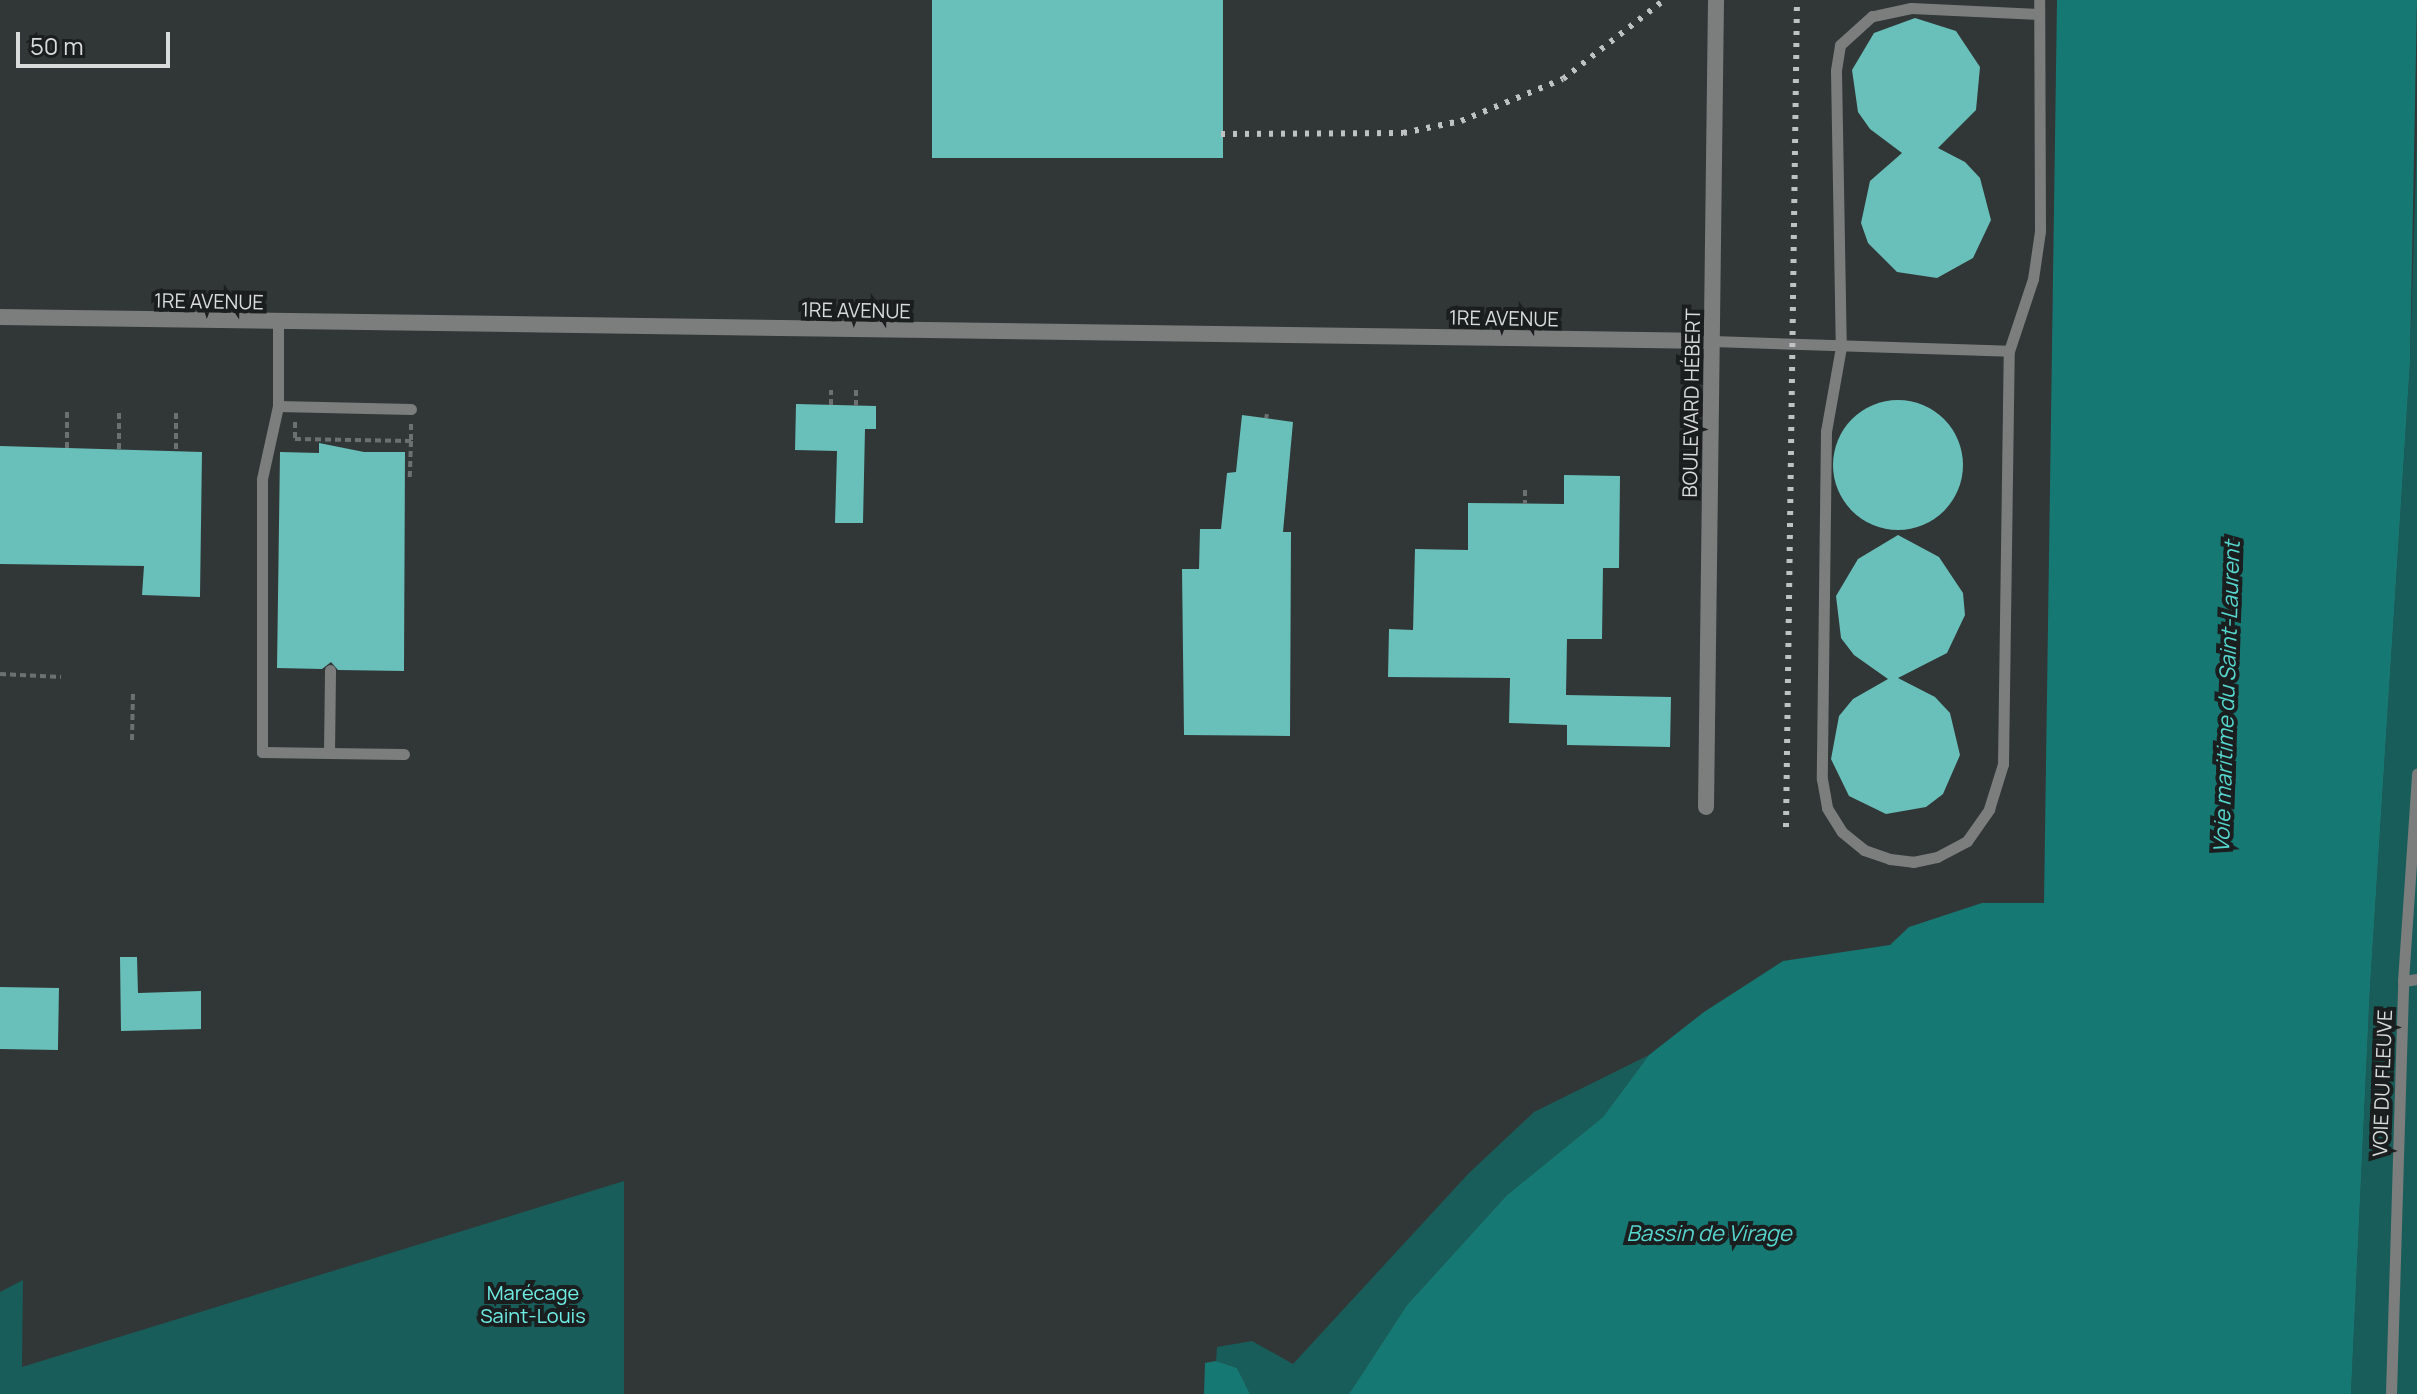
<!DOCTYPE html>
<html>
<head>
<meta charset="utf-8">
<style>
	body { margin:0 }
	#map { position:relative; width:2417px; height:1394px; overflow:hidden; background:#313737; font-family:Manrope,sans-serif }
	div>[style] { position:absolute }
	.green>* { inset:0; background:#185d5a }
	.water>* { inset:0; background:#167873 }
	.building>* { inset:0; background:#69bfb9; transform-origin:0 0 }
	.round { border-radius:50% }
	.path>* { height:4px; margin-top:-2px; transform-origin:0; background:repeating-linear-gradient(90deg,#6b7070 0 6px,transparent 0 10px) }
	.lane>* { height:11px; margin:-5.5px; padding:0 5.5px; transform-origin:5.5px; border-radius:5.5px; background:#7b7e7d }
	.street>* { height:16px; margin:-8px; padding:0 8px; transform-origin:8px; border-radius:8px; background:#7b7e7d }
	.rail>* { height:6px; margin-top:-3px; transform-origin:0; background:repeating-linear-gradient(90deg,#bec2c2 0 4px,transparent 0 12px) }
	span { translate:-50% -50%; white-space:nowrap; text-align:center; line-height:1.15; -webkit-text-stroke:8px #1b1e1e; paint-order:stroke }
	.street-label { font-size:20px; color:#d8dcdb }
	.park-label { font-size:20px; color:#6dede5 }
	.water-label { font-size:22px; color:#55d7cf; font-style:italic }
	.scale { position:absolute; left:16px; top:32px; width:154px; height:36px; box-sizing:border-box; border:4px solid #d8dcdb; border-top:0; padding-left:10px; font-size:24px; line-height:28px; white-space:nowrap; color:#d8dcdb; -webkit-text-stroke:6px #1b1e1e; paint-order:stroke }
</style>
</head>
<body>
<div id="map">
	<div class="green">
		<i style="clip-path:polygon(2417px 135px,2417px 1394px,2351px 1394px,2370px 987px,2410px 363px)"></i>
		<i style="clip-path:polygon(1649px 1055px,1603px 1117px,1507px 1195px,1407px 1305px,1349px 1394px,1250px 1394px,1237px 1368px,1216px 1361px,1217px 1347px,1252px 1341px,1293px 1364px,1469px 1173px,1534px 1112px)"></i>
		<i style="clip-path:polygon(624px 1181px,624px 1394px,0 1394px,0 1292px,23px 1280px,22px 1367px)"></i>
	</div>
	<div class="water">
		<i style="clip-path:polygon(2057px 0,2417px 0,2410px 363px,2370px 987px,2351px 1394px,1349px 1394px,1407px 1305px,1507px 1195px,1603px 1117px,1649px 1055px,1704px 1012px,1783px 961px,1890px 945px,1909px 927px,1982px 903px,2044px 903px)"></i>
		<i style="clip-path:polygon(1216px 1361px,1237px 1368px,1250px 1394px,1204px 1394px,1205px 1363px)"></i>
	</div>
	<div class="building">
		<i style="left:932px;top:0;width:291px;height:158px"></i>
		<i style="clip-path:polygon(1915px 18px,1956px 31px,1980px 67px,1976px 110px,1938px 148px,1965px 162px,1980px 178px,1991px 220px,1973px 258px,1937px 278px,1897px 272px,1868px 243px,1861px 223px,1870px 181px,1902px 153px,1870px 129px,1858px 112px,1852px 70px,1874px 33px)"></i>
		<i class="round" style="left:1833px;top:400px;width:130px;height:130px"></i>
		<i style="clip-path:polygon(796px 404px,876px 406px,876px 429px,865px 429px,863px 523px,835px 523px,837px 451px,795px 450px)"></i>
		<i style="clip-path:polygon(1242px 415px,1293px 422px,1283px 532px,1291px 532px,1290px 736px,1184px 735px,1182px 569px,1199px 569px,1200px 529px,1221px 529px,1227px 473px,1236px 472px)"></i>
		<i style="clip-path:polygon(319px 443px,364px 452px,405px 452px,404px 671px,338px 670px,331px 662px,322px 669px,277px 668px,280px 452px,319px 453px)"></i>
		<i style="clip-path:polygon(0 446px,202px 452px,200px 597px,142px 595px,144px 566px,0 564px)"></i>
		<i style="clip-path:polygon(1564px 475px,1620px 476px,1619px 568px,1603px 568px,1602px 639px,1567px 639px,1566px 695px,1671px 697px,1670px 747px,1567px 745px,1567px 725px,1509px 723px,1510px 678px,1388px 677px,1389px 629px,1413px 630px,1415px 549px,1468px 550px,1468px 503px,1564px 504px)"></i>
		<i style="clip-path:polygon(1898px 535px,1939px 557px,1963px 593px,1965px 615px,1947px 653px,1898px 678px,1935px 697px,1950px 713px,1960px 755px,1943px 794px,1926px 807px,1886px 814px,1849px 796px,1831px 759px,1839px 716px,1853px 699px,1888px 679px,1854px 655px,1841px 638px,1836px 596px,1858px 559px)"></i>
		<i style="clip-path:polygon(120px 957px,137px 957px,138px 993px,201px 991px,201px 1029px,121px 1031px)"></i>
		<i style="left:0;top:987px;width:59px;height:62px;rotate:1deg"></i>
	</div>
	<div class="path">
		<i style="left:831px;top:405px;width:15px;rotate:-90deg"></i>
		<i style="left:856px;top:406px;width:16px;rotate:-90deg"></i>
		<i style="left:176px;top:413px;width:38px;rotate:90deg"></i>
		<i style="left:1266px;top:418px;width:4px;rotate:-76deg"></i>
		<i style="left:295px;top:422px;width:17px;rotate:90deg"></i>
		<i style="left:295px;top:439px;width:116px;rotate:1deg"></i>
		<i style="left:411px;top:441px;width:37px;rotate:92deg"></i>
		<i style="left:411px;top:424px;width:17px;rotate:90deg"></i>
		<i style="left:67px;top:448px;width:36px;rotate:-90deg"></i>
		<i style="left:119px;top:449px;width:36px;rotate:-90deg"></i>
		<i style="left:1525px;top:490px;width:14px;rotate:90deg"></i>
		<i style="left:0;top:674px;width:61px;rotate:2.8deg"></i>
		<i style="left:132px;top:740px;width:49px;rotate:-88.8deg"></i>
	</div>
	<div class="lane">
		<i style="left:2039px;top:14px;width:128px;rotate:-177.3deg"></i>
		<i style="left:1911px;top:8px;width:40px;rotate:168deg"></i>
		<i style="left:1872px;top:16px;width:43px;rotate:137.8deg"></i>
		<i style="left:1840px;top:45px;width:26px;rotate:99deg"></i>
		<i style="left:1836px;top:71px;width:276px;rotate:89deg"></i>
		<i style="left:1841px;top:347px;width:85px;rotate:100.1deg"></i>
		<i style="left:1826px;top:431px;width:348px;rotate:90.7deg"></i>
		<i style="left:1822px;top:779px;width:29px;rotate:80deg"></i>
		<i style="left:1827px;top:808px;width:28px;rotate:58deg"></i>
		<i style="left:1842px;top:832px;width:28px;rotate:39deg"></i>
		<i style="left:1864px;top:850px;width:28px;rotate:19deg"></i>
		<i style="left:1890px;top:859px;width:23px;rotate:7deg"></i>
		<i style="left:1913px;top:862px;width:25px;rotate:-12deg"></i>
		<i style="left:1937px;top:857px;width:34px;rotate:-28deg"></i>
		<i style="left:1967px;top:841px;width:39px;rotate:-55deg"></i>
		<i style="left:1989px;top:809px;width:47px;rotate:-72.7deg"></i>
		<i style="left:2003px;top:764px;width:413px;rotate:-89.2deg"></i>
		<i style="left:2009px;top:351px;width:76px;rotate:-71.6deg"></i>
		<i style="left:2033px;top:279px;width:49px;rotate:-81.7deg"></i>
		<i style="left:2040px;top:231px;width:231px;rotate:-90.2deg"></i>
		<i style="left:278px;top:323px;width:83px;rotate:90deg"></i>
		<i style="left:278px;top:406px;width:133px;rotate:1.3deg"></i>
		<i style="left:1712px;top:341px;width:297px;rotate:1.9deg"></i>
		<i style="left:278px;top:406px;width:75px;rotate:102.4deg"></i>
		<i style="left:262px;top:479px;width:273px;rotate:90deg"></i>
		<i style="left:262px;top:752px;width:67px;rotate:0.9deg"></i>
		<i style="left:329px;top:753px;width:83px;rotate:-89.3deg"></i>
		<i style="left:329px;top:753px;width:75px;rotate:0.8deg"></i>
		<i style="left:2403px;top:981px;width:14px;rotate:-8deg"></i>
		<i style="left:2391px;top:1394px;width:413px;rotate:-88.3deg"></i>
		<i style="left:2403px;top:981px;width:208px;rotate:-86.1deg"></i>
	</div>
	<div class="street">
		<i style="left:0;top:317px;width:1712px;rotate:0.8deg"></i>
		<i style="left:1706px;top:807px;width:807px;rotate:-89.29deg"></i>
	</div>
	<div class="rail">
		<i style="left:1221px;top:134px;width:182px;rotate:-0.3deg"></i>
		<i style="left:1403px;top:133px;width:59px;rotate:-11.7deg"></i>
		<i style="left:1461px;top:121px;width:110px;rotate:-22.4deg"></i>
		<i style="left:1563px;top:79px;width:128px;rotate:-38deg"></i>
		<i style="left:1786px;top:827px;width:827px;rotate:-89.24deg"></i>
	</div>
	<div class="street-label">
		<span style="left:209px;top:301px;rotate:1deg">1RE AVENUE</span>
		<span style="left:856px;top:310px;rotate:1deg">1RE AVENUE</span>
		<span style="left:1504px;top:318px;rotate:1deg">1RE AVENUE</span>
		<span style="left:1691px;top:403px;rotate:-89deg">BOULEVARD HÉBERT</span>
		<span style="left:2382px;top:1083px;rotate:-88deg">VOIE DU FLEUVE</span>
	</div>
	<div class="park-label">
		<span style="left:533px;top:1304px">Marécage<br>Saint-Louis</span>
	</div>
	<div class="water-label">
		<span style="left:2227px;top:697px;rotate:-88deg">Voie maritime du Saint-Laurent</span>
		<span style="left:1709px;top:1234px">Bassin de Virage</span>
	</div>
	<div class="scale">50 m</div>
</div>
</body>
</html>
